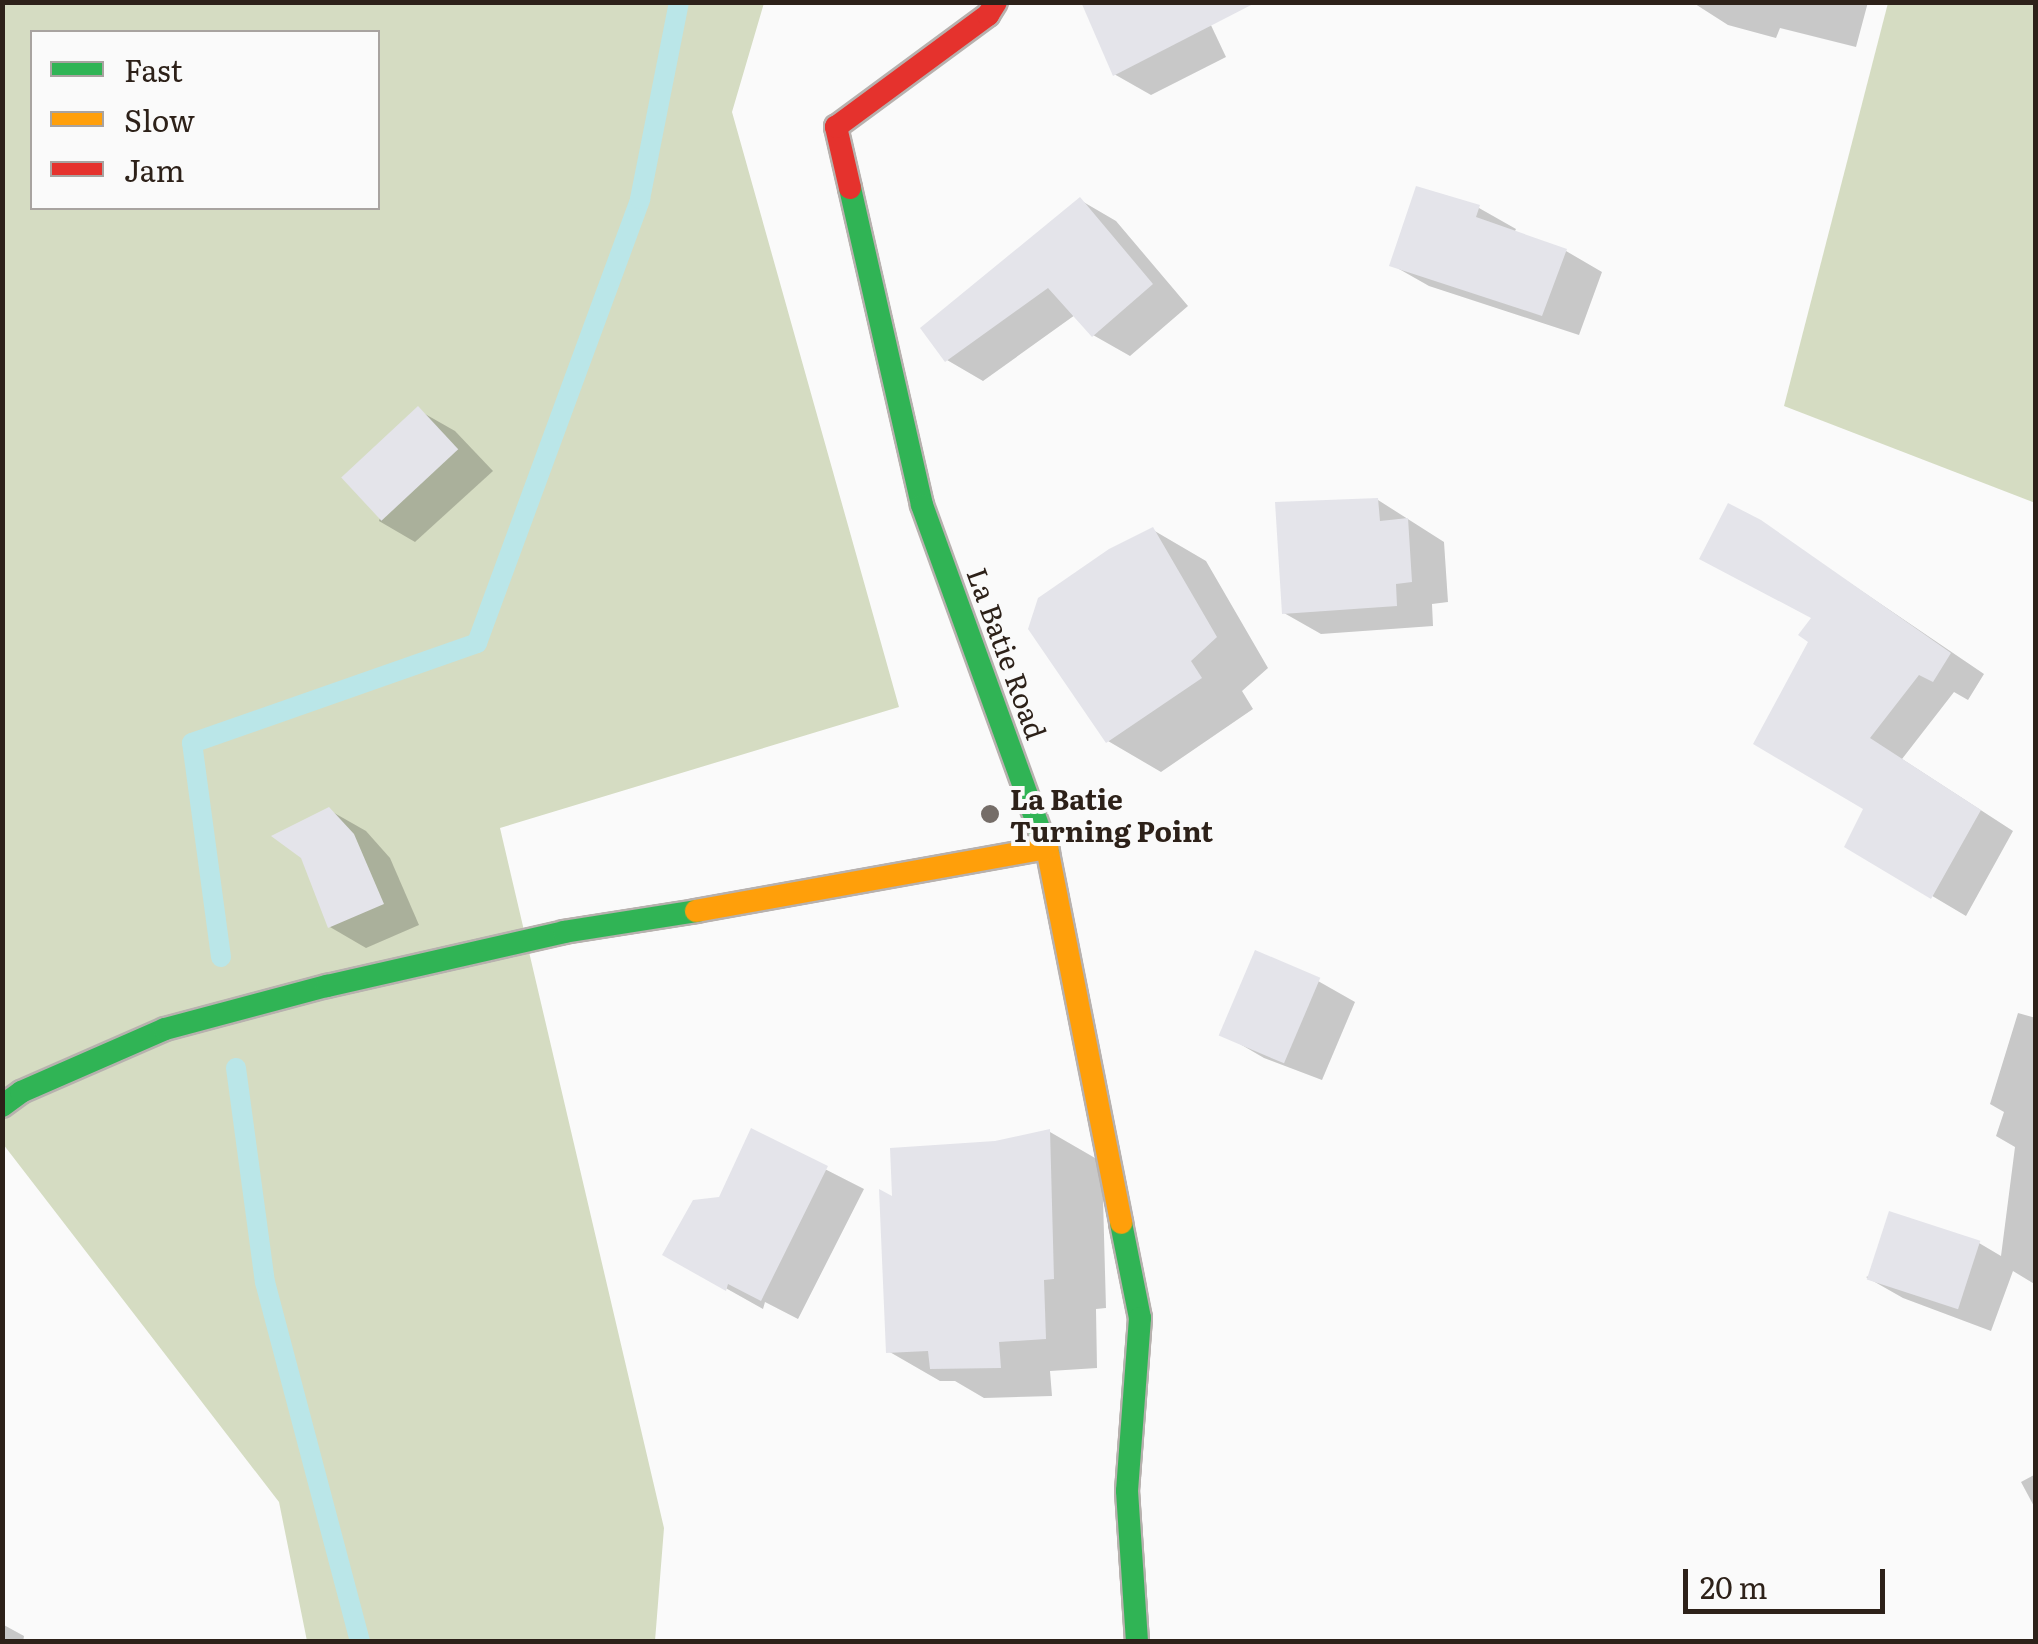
<!DOCTYPE html>
<html>
<head>
<meta charset="utf-8">
<style>
	body { margin:0 }
	#map { position:relative; width:2038px; height:1644px; overflow:hidden; background:#fafafa; font-family:Literata,serif }
	div>[style] { position:absolute }
	.forest>* { inset:0; background:#d5dcc2 }
	.shadow>* { inset:0; background:#0003 }
	.stream>* { height:20px; margin:-10px; padding:0 10px; transform-origin:10px; border-radius:10px; background:#bae6e8 }
	.building>* { inset:0; background:#e4e4ea; transform-origin:0 0 }
	.roads { filter:drop-shadow(2px 0 #b7b1ae) drop-shadow(-2px 0 #b7b1ae) drop-shadow(0 2px #b7b1ae) drop-shadow(0 -2px #b7b1ae) }
	.fast>* { height:22px; margin:-11px; padding:0 11px; transform-origin:11px; border-radius:11px; background:#30b455 }
	.slow>* { height:22px; margin:-11px; padding:0 11px; transform-origin:11px; border-radius:11px; background:#ff9f0a }
	.jam>* { height:22px; margin:-11px; padding:0 11px; transform-origin:11px; border-radius:11px; background:#e5322d }
	.dots>* { width:28px; height:28px; translate:-50% -50%; box-sizing:border-box; border:5px solid #fafafa; border-radius:50% }
	span { translate:-50% -50%; white-space:nowrap; text-align:center; line-height:1.15; -webkit-text-stroke:8px #fafafa; paint-order:stroke }
	.street-label { font-size:28px; color:#2d2119 }
	.poi-label { font-size:28px; color:#2d2119; font-weight:700 }
	.left { translate:0 -50%; text-align:left }
	.frame { position:absolute; inset:0; border:5px solid #2d2119; pointer-events:none }
	.legend { position:absolute; left:30px; top:30px; width:350px; height:180px; box-sizing:border-box; background:#fafafa; border:2px solid #a8a3a0; margin:0; padding:12px 18px; list-style:none; font-size:30px; color:#2d2119 }
	.legend li { display:flex; align-items:center; gap:20px; height:50px }
	.legend b { width:50px; border:2px solid #a8a3a0 }
	.scale { position:absolute; left:1683px; top:1569px; width:202px; height:45px; box-sizing:border-box; border:5px solid #2d2119; border-top:0; padding-left:12px; font-size:30px; line-height:35px; white-space:nowrap; color:#2d2119; -webkit-text-stroke:8px #fafafa; paint-order:stroke }
</style>
</head>
<body>
<div id="map">
	<div class="forest">
		<i style="clip-path:polygon(evenodd,3px 3px,764px 3px,732px 112px,899px 707px,500px 828px,664px 1528px,655px 1641px,307px 1641px,279px 1502px,3px 1144px,3px 3px,32px 32px,378px 32px,378px 208px,32px 208px,32px 32px)"></i>
		<i style="clip-path:polygon(1888px 3px,2035px 3px,2035px 503px,1784px 406px)"></i>
	</div>
	<div class="shadow">
		<i style="clip-path:polygon(1200px 2px,1226px 57px,1151px 95px,1114px 74px)"></i>
		<i style="clip-path:polygon(1692px 2px,1868px 2px,1856px 47px,1780px 28px,1776px 38px,1728px 25px)"></i>
		<i style="clip-path:polygon(1417px 189px,1479px 208px,1516px 229px,1514px 233px,1566px 251px,1602px 272px,1579px 335px,1429px 286px,1392px 265px)"></i>
		<i style="clip-path:polygon(1080px 200px,1116px 221px,1188px 306px,1130px 356px,1093px 335px,1075px 315px,983px 381px,947px 360px)"></i>
		<i style="clip-path:polygon(418px 410px,455px 431px,493px 471px,415px 542px,379px 521px)"></i>
		<i style="clip-path:polygon(1378px 500px,1444px 542px,1448px 602px,1432px 604px,1433px 626px,1321px 634px,1284px 613px)"></i>
		<i style="clip-path:polygon(1760px 522px,1984px 674px,1968px 700px,1954px 692px,1902px 759px,2013px 831px,1966px 916px,1848px 846px,1866px 808px,1811px 641px,1814px 618px)"></i>
		<i style="clip-path:polygon(1153px 530px,1206px 561px,1268px 668px,1242px 691px,1253px 709px,1161px 772px,1108px 741px)"></i>
		<i style="clip-path:polygon(329px 810px,366px 831px,390px 858px,419px 925px,366px 948px,330px 927px)"></i>
		<i style="clip-path:polygon(1318px 981px,1355px 1002px,1322px 1080px,1264px 1058px,1228px 1037px)"></i>
		<i style="clip-path:polygon(2018px 1013px,2036px 1018px,2036px 1285px,2013px 1271px,1991px 1331px,1903px 1298px,1866px 1277px,1979px 1243px,2001px 1256px,2015px 1147px,1996px 1136px,2004px 1112px,1990px 1104px)"></i>
		<i style="clip-path:polygon(752px 1132px,864px 1189px,798px 1319px,765px 1302px,763px 1309px,665px 1254px,721px 1199px)"></i>
		<i style="clip-path:polygon(1050px 1132px,1102px 1162px,1106px 1308px,1096px 1309px,1097px 1368px,1050px 1371px,1052px 1396px,984px 1398px,955px 1381px,940px 1381px,888px 1351px,895px 1200px,995px 1143px)"></i>
		<i style="clip-path:polygon(2036px 1474px,2036px 1510px,2021px 1482px)"></i>
		<i style="clip-path:polygon(2px 1624px,24px 1636px,23px 1642px,2px 1642px)"></i>
	</div>
	<div class="stream">
		<i style="left:221px;top:957px;width:216px;rotate:-97.7deg"></i>
		<i style="left:192px;top:743px;width:302px;rotate:-19.3deg"></i>
		<i style="left:477px;top:643px;width:473px;rotate:-69.8deg"></i>
		<i style="left:640px;top:199px;width:201px;rotate:-78.8deg"></i>
		<i style="left:236px;top:1068px;width:216px;rotate:82.3deg"></i>
		<i style="left:265px;top:1282px;width:372px;rotate:75.2deg"></i>
	</div>
	<div class="building">
		<i style="clip-path:polygon(1081px 2px,1257px 2px,1113px 76px)"></i>
		<i style="clip-path:polygon(1416px 186px,1480px 205px,1476px 217px,1567px 249px,1542px 316px,1389px 266px)"></i>
		<i style="clip-path:polygon(1080px 197px,1153px 284px,1092px 337px,1048px 288px,945px 362px,920px 328px)"></i>
		<i style="left:418px;top:406px;width:59px;height:105px;rotate:47deg"></i>
		<i style="clip-path:polygon(1378px 498px,1380px 521px,1408px 518px,1412px 582px,1396px 584px,1397px 606px,1282px 614px,1275px 502px)"></i>
		<i style="clip-path:polygon(1728px 503px,1761px 520px,1951px 653px,1933px 682px,1919px 675px,1870px 738px,1981px 810px,1931px 899px,1844px 847px,1863px 809px,1753px 744px,1808px 642px,1798px 635px,1811px 618px,1699px 559px)"></i>
		<i style="clip-path:polygon(1153px 527px,1217px 637px,1191px 661px,1202px 678px,1106px 743px,1028px 629px,1038px 598px,1109px 549px)"></i>
		<i style="clip-path:polygon(329px 807px,354px 834px,384px 904px,328px 928px,301px 858px,271px 836px)"></i>
		<i style="left:1255px;top:950px;width:71px;height:93px;rotate:23deg"></i>
		<i style="clip-path:polygon(751px 1128px,828px 1166px,761px 1301px,728px 1284px,726px 1291px,662px 1255px,693px 1200px,719px 1197px)"></i>
		<i style="clip-path:polygon(1050px 1129px,1054px 1279px,1044px 1280px,1046px 1339px,999px 1342px,1001px 1368px,930px 1369px,928px 1351px,886px 1353px,879px 1189px,892px 1196px,890px 1148px,995px 1141px)"></i>
		<i style="left:1889px;top:1211px;width:96px;height:72px;rotate:18deg"></i>
	</div>
	<div class="roads">
		<div class="fast">
			<i style="left:850px;top:188px;width:325px;rotate:77.2deg"></i>
			<i style="left:922px;top:505px;width:370px;rotate:70.1deg"></i>
			<i style="left:2px;top:1106px;width:24px;rotate:-36deg"></i>
			<i style="left:21px;top:1092px;width:157px;rotate:-23.6deg"></i>
			<i style="left:165px;top:1029px;width:168px;rotate:-14.9deg"></i>
			<i style="left:327px;top:986px;width:243px;rotate:-12.8deg"></i>
			<i style="left:564px;top:932px;width:134px;rotate:-9deg"></i>
			<i style="left:1121px;top:1223px;width:97px;rotate:78.7deg"></i>
			<i style="left:1140px;top:1318px;width:173px;rotate:94.3deg"></i>
			<i style="left:1127px;top:1491px;width:151px;rotate:86.2deg"></i>
		</div>
		<div class="slow">
			<i style="left:1048px;top:853px;width:377px;rotate:78.8deg"></i>
			<i style="left:696px;top:911px;width:357px;rotate:-10.2deg"></i>
		</div>
		<div class="jam">
			<i style="left:850px;top:188px;width:63px;rotate:-102.9deg"></i>
			<i style="left:836px;top:127px;width:189px;rotate:-36.4deg"></i>
			<i style="left:988px;top:15px;width:15px;rotate:-58deg"></i>
		</div>
	</div>
	<div class="dots">
		<i style="left:990px;top:814px;background:#756d68"></i>
	</div>
	<div class="street-label">
		<span style="left:1008px;top:653px;rotate:70deg">La Batie Road</span>
	</div>
	<div class="poi-label">
		<span class="left" style="left:1010px;top:814px">La Batie<br>Turning Point</span>
	</div>
	<div class="frame"></div>
	<ul class="legend">
	<li><b style="height:12px;background:#30b455"></b>Fast</li>
	<li><b style="height:12px;background:#ff9f0a"></b>Slow</li>
	<li><b style="height:12px;background:#e5322d"></b>Jam</li>
	</ul>
	<div class="scale">20 m</div>
</div>
</body>
</html>
